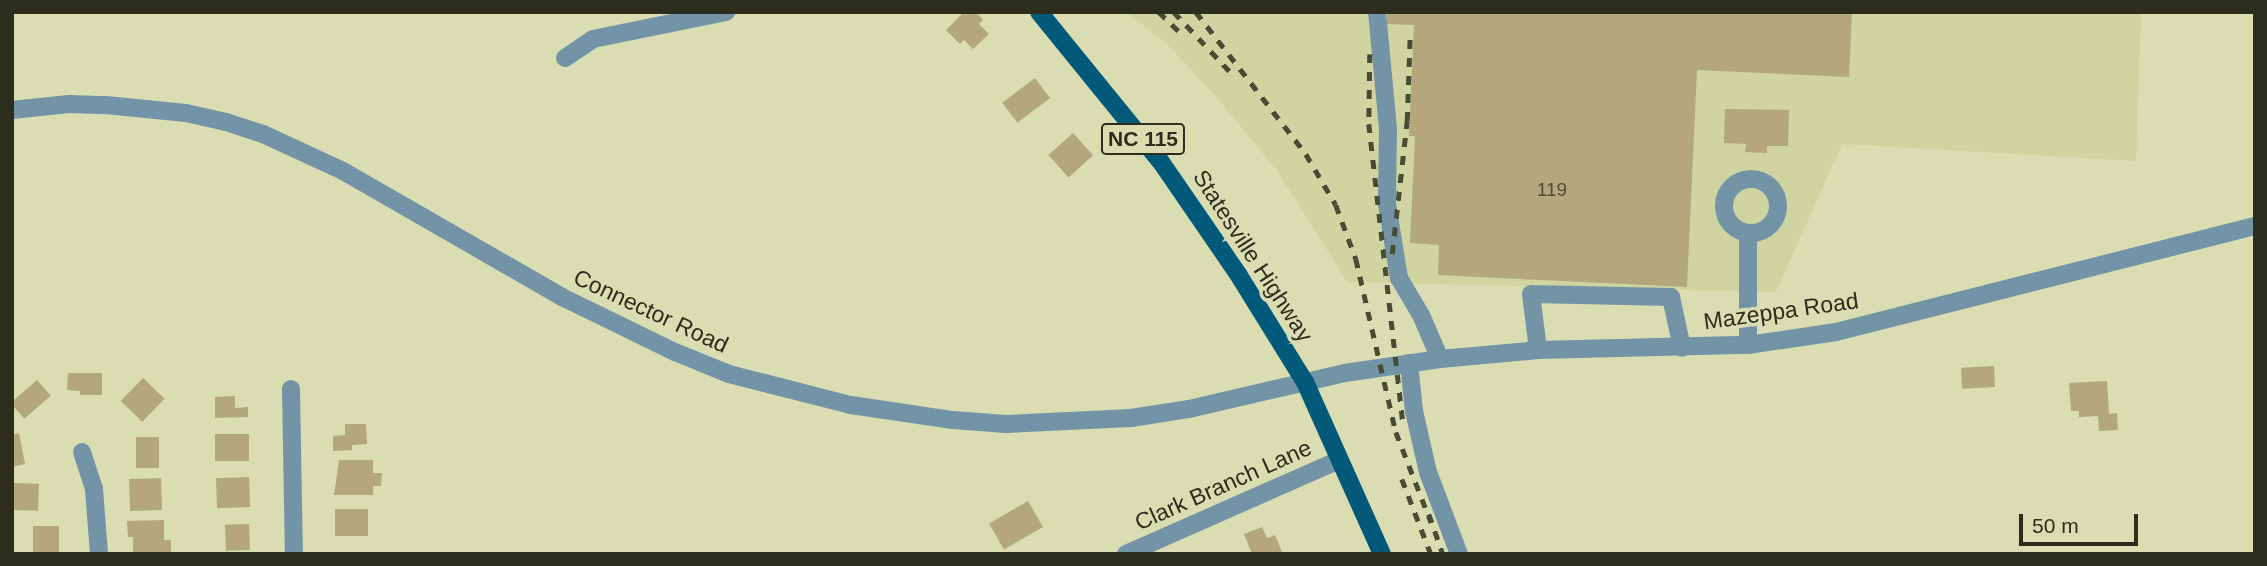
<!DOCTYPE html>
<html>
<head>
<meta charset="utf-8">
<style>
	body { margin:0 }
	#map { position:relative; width:2267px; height:566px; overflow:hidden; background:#d9ddb1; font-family:Helvetica,sans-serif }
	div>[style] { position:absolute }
	.built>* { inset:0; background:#cfd4a0 }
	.building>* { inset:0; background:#b4a67d; transform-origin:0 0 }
	.minor>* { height:18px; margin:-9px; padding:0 9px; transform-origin:9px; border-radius:9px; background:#7294a6 }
	.minor>.ring { margin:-9px; padding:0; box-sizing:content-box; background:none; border:18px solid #7294a6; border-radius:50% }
	.major>* { height:18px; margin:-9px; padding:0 9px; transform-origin:9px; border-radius:9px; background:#035979 }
	.rail>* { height:4.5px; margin-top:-2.25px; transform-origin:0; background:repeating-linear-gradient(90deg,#494b35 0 9px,transparent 0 18px) }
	span { translate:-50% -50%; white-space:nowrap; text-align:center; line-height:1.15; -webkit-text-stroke:7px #d9ddb1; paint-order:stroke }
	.number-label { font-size:19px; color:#4e4b34 }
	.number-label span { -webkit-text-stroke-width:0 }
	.shield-label span { padding:2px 5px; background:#d9ddb1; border:2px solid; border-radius:5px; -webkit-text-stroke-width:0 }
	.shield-label { font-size:21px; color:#2c2d1c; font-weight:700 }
	.street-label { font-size:23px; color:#2c2d1c }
	.frame { position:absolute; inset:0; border:14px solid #2c2d1c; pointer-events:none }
	.scale { position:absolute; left:2019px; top:514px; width:119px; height:32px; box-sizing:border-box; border:4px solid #2c2d1c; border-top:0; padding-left:9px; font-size:21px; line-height:24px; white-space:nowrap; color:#2c2d1c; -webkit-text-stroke:5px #d9ddb1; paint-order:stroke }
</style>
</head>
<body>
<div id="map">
	<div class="built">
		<i style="clip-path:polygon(1126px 12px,2141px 12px,2136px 161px,1842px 144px,1776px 292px,1347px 282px,1278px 172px,1219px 100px,1168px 45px)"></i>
	</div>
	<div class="building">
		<i style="clip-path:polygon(964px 12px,976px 12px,983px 20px,979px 24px,989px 34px,973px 49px,964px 40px,960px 44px,946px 30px)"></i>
		<i style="clip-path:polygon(1387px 12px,1852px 12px,1849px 77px,1697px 70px,1687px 287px,1438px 275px,1439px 245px,1410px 243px,1415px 136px,1409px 136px,1414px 25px,1387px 24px)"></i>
		<i style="left:1035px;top:78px;width:25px;height:41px;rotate:53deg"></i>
		<i style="clip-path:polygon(1725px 109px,1789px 110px,1788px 146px,1767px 146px,1767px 153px,1745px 152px,1746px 144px,1724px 143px)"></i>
		<i style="left:1073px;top:133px;width:30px;height:33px;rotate:48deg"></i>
		<i style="left:1994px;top:366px;width:21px;height:33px;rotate:87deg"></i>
		<i style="clip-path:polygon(68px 373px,102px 373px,102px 395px,80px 395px,80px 391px,67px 390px)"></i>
		<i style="left:143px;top:378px;width:30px;height:32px;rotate:44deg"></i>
		<i style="left:37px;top:380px;width:21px;height:35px;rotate:49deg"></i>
		<i style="clip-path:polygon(2107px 381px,2109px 414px,2117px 413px,2118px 430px,2099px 431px,2098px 416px,2079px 417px,2079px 411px,2071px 411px,2069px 383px)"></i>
		<i style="clip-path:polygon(235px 396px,235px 408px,248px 407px,248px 417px,215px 418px,215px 397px)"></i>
		<i style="clip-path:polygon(345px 424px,366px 424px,367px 444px,352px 445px,352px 450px,333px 451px,333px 436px,345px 435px)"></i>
		<i style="clip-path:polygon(19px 433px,25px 464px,12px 467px,12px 435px)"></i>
		<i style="left:215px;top:434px;width:34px;height:27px"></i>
		<i style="left:136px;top:437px;width:23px;height:31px"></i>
		<i style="clip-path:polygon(339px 460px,373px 460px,373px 473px,382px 473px,381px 486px,373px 486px,373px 495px,334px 495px)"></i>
		<i style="left:249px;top:477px;width:30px;height:33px;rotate:88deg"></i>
		<i style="left:161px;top:478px;width:32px;height:32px;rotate:88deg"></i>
		<i style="left:14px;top:483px;width:25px;height:27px;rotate:2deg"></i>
		<i style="left:1028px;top:501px;width:30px;height:45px;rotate:60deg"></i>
		<i style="left:335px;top:509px;width:33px;height:27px"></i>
		<i style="clip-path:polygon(164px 520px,164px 540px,171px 540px,171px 554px,133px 554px,133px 537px,128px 537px,127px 521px)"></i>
		<i style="left:249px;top:524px;width:26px;height:24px;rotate:88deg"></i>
		<i style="left:33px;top:526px;width:26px;height:28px"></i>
		<i style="clip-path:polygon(1262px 527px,1267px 538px,1275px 535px,1283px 554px,1252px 554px,1244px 534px)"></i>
	</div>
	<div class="minor">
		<i style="left:1377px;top:12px;width:118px;rotate:84.6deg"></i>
		<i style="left:1388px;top:129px;width:75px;rotate:90.8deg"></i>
		<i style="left:1387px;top:204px;width:75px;rotate:80.8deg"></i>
		<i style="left:1399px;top:278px;width:43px;rotate:59.3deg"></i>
		<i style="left:1421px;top:315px;width:48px;rotate:66.6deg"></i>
		<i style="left:565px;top:58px;width:34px;rotate:-34deg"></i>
		<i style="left:593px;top:39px;width:136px;rotate:-11.5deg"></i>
		<i style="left:12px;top:110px;width:57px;rotate:-6deg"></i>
		<i style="left:69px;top:104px;width:37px;rotate:2deg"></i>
		<i style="left:106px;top:105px;width:80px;rotate:5.7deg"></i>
		<i style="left:186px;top:113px;width:41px;rotate:12.7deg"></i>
		<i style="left:226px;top:122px;width:39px;rotate:18deg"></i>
		<i style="left:263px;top:134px;width:88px;rotate:24.8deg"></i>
		<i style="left:343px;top:171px;width:253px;rotate:29.9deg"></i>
		<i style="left:562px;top:297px;width:126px;rotate:26deg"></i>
		<i style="left:675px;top:352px;width:58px;rotate:22.2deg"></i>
		<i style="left:729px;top:374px;width:126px;rotate:14.3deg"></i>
		<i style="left:851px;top:405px;width:103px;rotate:8.4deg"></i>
		<i style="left:953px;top:420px;width:53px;rotate:4.3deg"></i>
		<i style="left:1006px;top:424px;width:125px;rotate:-2.7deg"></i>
		<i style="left:1131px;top:418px;width:59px;rotate:-8.8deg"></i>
		<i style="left:1189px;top:409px;width:160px;rotate:-13deg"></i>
		<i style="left:1345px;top:373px;width:96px;rotate:-8.4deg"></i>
		<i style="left:1440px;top:359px;width:98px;rotate:-5.2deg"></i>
		<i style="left:1538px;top:350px;width:210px;rotate:-1.4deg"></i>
		<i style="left:1748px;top:345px;width:89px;rotate:-8.4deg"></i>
		<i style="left:1836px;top:332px;width:432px;rotate:-14.2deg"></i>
		<i class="ring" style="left:1724px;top:179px;width:36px;height:36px"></i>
		<i style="left:1748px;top:345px;width:112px;rotate:-90deg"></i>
		<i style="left:1538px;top:350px;width:56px;rotate:-97.1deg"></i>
		<i style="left:1531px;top:294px;width:140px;rotate:1.2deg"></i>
		<i style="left:1671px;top:297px;width:52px;rotate:77.8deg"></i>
		<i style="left:1409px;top:363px;width:48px;rotate:84.1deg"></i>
		<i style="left:1414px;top:411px;width:63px;rotate:77.1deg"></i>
		<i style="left:1428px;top:472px;width:88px;rotate:69.3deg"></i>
		<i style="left:291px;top:389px;width:165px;rotate:89deg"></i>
		<i style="left:82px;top:452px;width:39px;rotate:72deg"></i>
		<i style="left:94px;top:489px;width:65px;rotate:85.6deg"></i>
		<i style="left:1126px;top:554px;width:233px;rotate:-23.8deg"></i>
	</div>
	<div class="major">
		<i style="left:1039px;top:12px;width:193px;rotate:50.9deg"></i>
		<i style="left:1161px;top:162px;width:136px;rotate:55.5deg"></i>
		<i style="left:1238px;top:274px;width:127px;rotate:58.2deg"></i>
		<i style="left:1305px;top:382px;width:188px;rotate:65.9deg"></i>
	</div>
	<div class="rail">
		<i style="left:1159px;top:12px;width:30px;rotate:44deg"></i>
		<i style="left:1174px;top:12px;width:88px;rotate:46.8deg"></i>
		<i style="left:1196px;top:12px;width:180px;rotate:52.2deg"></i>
		<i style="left:1306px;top:154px;width:59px;rotate:59.5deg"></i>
		<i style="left:1336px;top:205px;width:58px;rotate:69.7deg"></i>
		<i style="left:1356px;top:259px;width:178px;rotate:77deg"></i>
		<i style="left:1396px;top:432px;width:97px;rotate:68.7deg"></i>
		<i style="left:1370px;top:54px;width:70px;rotate:90.8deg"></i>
		<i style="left:1369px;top:124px;width:301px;rotate:83.5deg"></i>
		<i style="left:1392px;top:254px;width:134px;rotate:-83.6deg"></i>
		<i style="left:1407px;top:121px;width:85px;rotate:-88deg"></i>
		<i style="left:1402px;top:479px;width:80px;rotate:68.9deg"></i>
		<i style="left:1429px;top:514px;width:42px;rotate:70.7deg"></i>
	</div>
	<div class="number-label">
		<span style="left:1552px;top:190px">119</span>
	</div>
	<div class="shield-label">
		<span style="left:1143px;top:139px">NC 115</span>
	</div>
	<div class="street-label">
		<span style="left:1253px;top:256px;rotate:57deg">Statesville Highway</span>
		<span style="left:651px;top:311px;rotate:25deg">Connector Road</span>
		<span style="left:1781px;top:311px;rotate:-8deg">Mazeppa Road</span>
		<span style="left:1223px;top:485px;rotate:-24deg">Clark Branch Lane</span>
	</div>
	<div class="frame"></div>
	<div class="scale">50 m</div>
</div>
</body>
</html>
